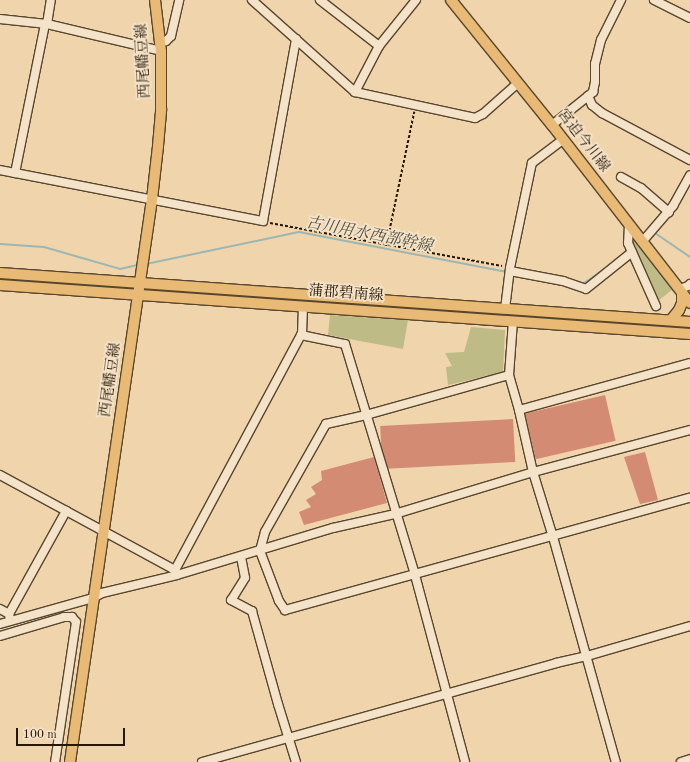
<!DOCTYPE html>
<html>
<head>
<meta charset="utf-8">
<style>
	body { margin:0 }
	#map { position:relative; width:690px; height:762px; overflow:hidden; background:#efd4ac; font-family:"Old Standard TT","Noto Serif JP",serif }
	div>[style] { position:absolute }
	.green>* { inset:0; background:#bfbb86 }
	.stream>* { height:2px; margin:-1px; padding:0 1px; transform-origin:1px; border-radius:1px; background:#9cb7b2 }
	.building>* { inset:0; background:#d48b73; transform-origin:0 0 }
	.path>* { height:1.5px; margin-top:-0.75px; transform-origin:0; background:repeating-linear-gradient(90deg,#261703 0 3px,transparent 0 5px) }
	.roads { filter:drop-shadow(1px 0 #58462d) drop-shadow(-1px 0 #58462d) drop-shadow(0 1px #58462d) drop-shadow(0 -1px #58462d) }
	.minor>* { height:8px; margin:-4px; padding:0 4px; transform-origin:4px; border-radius:4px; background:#f5e3c9 }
	.major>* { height:10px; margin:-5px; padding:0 5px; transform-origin:5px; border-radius:5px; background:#e8ba76 }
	span { translate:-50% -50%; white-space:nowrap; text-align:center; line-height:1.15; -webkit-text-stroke:3.5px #f5e3c9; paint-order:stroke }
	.street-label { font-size:15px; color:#261703 }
	.water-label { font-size:16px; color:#4f4f40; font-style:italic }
	.scale { position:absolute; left:16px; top:728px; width:109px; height:18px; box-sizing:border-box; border:2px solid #261703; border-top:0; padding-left:5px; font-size:12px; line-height:14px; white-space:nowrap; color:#261703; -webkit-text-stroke:3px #f5e3c9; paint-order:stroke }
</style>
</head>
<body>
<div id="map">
	<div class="green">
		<i style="clip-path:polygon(632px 236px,673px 289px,658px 301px,631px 247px)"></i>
		<i style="clip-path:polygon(330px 315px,408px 320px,403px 349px,328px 335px)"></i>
		<i style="clip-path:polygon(471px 327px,505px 330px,503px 372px,448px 385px,446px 367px,452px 366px,445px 353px,464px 352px)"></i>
	</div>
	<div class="stream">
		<i style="left:653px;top:234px;width:2px;rotate:-27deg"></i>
		<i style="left:655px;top:233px;width:42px;rotate:34.4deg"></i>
		<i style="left:0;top:244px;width:44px;rotate:3.9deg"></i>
		<i style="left:44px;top:247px;width:79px;rotate:16.1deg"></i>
		<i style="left:120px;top:269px;width:18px;rotate:-13deg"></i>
		<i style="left:146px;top:264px;width:156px;rotate:-11.8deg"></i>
		<i style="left:299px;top:232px;width:212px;rotate:10.9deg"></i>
		<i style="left:581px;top:285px;width:34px;rotate:-34deg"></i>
	</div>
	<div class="building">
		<i style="left:605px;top:395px;width:47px;height:82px;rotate:77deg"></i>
		<i style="left:513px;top:419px;width:43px;height:133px;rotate:87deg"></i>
		<i style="clip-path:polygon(645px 452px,658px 500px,640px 504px,624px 457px)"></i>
		<i style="clip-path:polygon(374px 457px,387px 503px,304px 525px,299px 512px,311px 507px,306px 500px,316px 494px,311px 487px,322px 480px,321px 471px)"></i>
	</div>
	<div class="path">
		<i style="left:270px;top:223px;width:236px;rotate:10.5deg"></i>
		<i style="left:386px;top:246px;width:137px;rotate:-78.2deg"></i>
	</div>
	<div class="roads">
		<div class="minor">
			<i style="left:252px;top:0;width:138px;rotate:41.8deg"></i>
			<i style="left:355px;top:92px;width:123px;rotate:12.2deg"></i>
			<i style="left:475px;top:118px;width:9px;rotate:-27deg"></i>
			<i style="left:483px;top:114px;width:47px;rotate:-41.5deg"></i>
			<i style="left:320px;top:0;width:75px;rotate:37.9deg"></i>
			<i style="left:654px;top:0;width:40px;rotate:26.6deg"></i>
			<i style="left:0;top:19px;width:47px;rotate:6.1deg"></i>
			<i style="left:47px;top:24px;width:117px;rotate:13.3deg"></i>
			<i style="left:47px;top:24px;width:24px;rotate:-81deg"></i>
			<i style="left:160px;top:42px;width:6px;rotate:-9deg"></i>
			<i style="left:166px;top:41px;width:7px;rotate:-45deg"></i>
			<i style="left:171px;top:36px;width:37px;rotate:-77deg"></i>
			<i style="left:355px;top:92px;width:52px;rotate:-62.4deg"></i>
			<i style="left:379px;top:46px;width:59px;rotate:-51.2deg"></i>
			<i style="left:588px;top:96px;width:10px;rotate:66deg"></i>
			<i style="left:592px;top:105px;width:13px;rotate:39deg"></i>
			<i style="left:602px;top:113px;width:100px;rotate:28.1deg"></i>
			<i style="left:552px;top:125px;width:53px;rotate:-38.8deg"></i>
			<i style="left:593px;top:92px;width:10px;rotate:-79deg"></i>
			<i style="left:595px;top:82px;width:18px;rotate:-90deg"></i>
			<i style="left:595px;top:64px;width:25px;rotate:-76deg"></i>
			<i style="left:601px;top:40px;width:45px;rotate:-63.4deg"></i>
			<i style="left:0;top:170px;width:268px;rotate:11deg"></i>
			<i style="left:263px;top:221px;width:185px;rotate:-79.7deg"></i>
			<i style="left:15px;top:173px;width:152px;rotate:-78.6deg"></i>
			<i style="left:621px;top:177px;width:23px;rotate:29deg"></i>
			<i style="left:641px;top:188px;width:37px;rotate:41deg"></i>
			<i style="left:629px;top:225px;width:18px;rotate:93deg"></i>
			<i style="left:628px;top:243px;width:69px;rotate:66deg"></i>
			<i style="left:642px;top:242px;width:48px;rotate:-49.3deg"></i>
			<i style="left:673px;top:206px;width:35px;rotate:-61deg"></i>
			<i style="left:510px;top:271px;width:54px;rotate:10.7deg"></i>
			<i style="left:563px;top:281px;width:24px;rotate:19deg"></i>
			<i style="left:586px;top:289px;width:59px;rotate:-38.8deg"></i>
			<i style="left:679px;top:289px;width:9px;rotate:-18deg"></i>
			<i style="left:688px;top:286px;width:3px;rotate:-45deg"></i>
			<i style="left:505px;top:309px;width:41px;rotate:-83deg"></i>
			<i style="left:510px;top:268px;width:107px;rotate:-78.2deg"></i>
			<i style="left:532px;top:163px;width:39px;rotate:-37deg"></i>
			<i style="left:513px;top:321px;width:54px;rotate:94.2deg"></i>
			<i style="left:509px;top:375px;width:36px;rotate:74deg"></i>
			<i style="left:519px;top:410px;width:64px;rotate:77.3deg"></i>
			<i style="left:533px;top:472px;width:68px;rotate:72.9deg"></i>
			<i style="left:553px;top:537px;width:234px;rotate:74.4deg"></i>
			<i style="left:302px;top:335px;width:29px;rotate:-88deg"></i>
			<i style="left:509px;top:375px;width:148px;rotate:164.4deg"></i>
			<i style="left:366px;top:415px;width:41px;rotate:167.3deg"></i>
			<i style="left:326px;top:424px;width:124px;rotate:119.5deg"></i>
			<i style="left:265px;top:532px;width:20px;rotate:105deg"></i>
			<i style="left:260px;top:551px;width:53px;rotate:69.2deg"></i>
			<i style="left:279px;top:601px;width:11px;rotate:56deg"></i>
			<i style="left:285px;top:610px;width:420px;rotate:-15.5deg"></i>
			<i style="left:519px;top:410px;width:177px;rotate:-15.4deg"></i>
			<i style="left:0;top:475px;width:199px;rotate:28.5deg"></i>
			<i style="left:175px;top:570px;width:4px;rotate:76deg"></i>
			<i style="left:241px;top:557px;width:21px;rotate:79deg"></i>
			<i style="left:245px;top:578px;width:26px;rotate:122deg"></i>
			<i style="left:231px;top:600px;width:24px;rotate:28deg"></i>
			<i style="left:252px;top:611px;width:97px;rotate:74.4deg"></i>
			<i style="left:278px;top:704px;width:61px;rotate:72.8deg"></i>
			<i style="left:175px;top:570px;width:267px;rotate:-61.8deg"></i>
			<i style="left:301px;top:335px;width:45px;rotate:11.6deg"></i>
			<i style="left:345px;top:344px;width:241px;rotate:73.1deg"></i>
			<i style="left:415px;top:575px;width:194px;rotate:75deg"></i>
			<i style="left:0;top:609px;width:10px;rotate:29deg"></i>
			<i style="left:10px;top:620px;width:6px;rotate:-99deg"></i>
			<i style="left:9px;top:614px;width:118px;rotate:-61deg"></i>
			<i style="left:0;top:624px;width:97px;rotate:-15.6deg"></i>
			<i style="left:93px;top:598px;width:10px;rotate:-29deg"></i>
			<i style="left:102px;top:593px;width:77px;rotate:-13.5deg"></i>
			<i style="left:177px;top:575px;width:163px;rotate:-16.8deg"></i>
			<i style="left:333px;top:528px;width:64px;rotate:-12.7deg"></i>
			<i style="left:395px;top:514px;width:144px;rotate:-16.9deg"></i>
			<i style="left:533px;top:472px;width:163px;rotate:-15deg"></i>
			<i style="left:0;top:636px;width:67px;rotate:-16.5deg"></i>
			<i style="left:64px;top:617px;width:8px"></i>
			<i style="left:72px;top:617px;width:6px;rotate:51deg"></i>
			<i style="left:76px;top:622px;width:142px;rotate:98.5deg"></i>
			<i style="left:202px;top:762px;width:368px;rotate:-15.6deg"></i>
			<i style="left:556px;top:663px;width:32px;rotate:-13deg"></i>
			<i style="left:587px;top:656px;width:107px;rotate:-16.2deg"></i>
			<i style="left:681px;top:762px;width:9px;rotate:-18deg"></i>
		</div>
		<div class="major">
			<i style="left:451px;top:0;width:161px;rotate:51.1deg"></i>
			<i style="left:552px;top:125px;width:225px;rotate:52.2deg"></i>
			<i style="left:0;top:273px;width:692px;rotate:4.06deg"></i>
			<i style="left:0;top:285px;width:692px;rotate:4.06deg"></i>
			<i style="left:671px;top:320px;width:13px;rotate:-51deg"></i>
			<i style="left:679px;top:310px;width:8px;rotate:-67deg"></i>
			<i style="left:682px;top:303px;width:10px;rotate:-90deg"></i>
			<i style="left:70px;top:762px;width:569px;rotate:-81.71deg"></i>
			<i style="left:152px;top:199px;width:53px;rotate:-83.5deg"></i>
			<i style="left:158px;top:146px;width:37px;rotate:-85deg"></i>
			<i style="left:161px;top:109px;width:58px;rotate:-90deg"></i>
			<i style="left:161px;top:51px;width:51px;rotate:-96.7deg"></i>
		</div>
	</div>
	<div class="street-label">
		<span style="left:144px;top:61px;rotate:-93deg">西尾幡豆線</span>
		<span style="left:583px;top:141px;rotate:52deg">宮迫今川線</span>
		<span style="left:346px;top:294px;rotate:4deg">蒲郡碧南線</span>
		<span style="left:111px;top:380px;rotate:-82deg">西尾幡豆線</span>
	</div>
	<div class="water-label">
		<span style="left:369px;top:235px;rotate:11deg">古川用水西部幹線</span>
	</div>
	<div class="scale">100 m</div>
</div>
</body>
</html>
